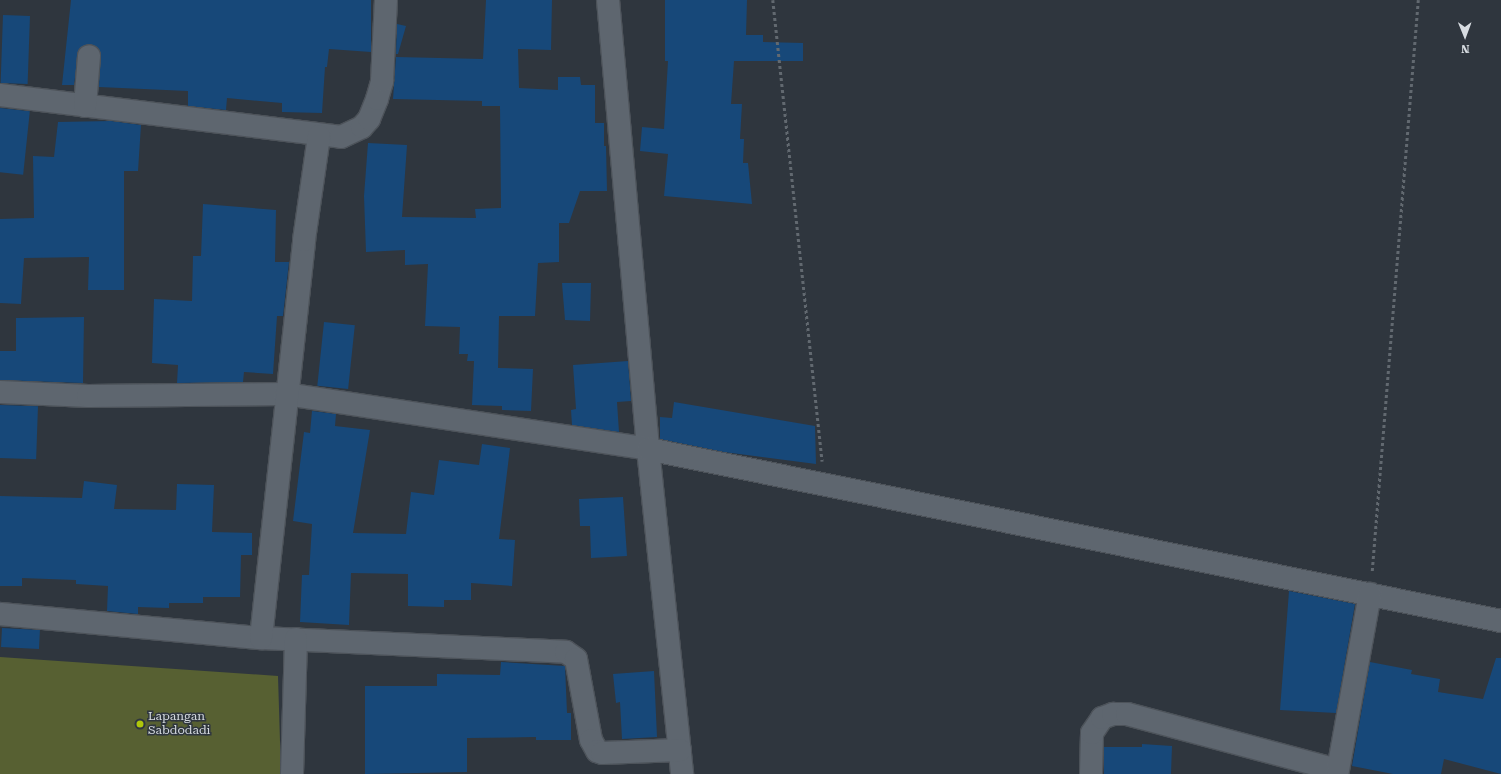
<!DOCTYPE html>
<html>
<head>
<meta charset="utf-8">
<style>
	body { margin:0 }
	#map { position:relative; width:1501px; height:774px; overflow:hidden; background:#2f363e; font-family:"Roboto Serif",serif }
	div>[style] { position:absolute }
	.green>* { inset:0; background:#576032 }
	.building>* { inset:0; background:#174879; transform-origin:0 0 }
	.path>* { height:2.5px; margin-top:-1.25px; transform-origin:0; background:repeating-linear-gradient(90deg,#626970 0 3px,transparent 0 6px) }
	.roads { filter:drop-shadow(1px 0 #4d535a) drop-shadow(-1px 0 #4d535a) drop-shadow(0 1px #4d535a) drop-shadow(0 -1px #4d535a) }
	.minor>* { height:22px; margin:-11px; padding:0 11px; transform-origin:11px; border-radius:11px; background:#5e666f }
	.dots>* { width:11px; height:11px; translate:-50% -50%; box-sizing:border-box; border:2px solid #2f363e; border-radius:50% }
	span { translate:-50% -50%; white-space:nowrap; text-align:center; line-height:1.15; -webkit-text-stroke:3px #2f363e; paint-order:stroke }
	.poi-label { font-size:12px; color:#d7dce1 }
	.left { translate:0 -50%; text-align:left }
	.north { position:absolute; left:1445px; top:16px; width:40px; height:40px; -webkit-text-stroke:3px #2f363e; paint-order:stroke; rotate:179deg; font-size:11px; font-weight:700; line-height:16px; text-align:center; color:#d7dce1 }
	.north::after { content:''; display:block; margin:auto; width:14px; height:18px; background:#d7dce1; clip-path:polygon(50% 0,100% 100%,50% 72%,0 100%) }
</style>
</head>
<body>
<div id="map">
	<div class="green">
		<i style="clip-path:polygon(0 657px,278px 676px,281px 774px,0 774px)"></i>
	</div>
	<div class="building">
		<i style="clip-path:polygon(71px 0,371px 0,371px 52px,329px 49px,327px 67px,325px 67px,322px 113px,282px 112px,282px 103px,227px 98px,226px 110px,188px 106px,188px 91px,99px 87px,100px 51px,90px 44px,79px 49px,74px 85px,62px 85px)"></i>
		<i style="clip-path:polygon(486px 0,552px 0,551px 50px,518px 49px,519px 88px,558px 90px,558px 77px,580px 77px,581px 85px,595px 85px,595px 123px,604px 123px,604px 146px,606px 146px,607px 191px,580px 191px,569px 223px,559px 223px,559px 262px,538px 263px,535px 316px,499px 316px,498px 368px,533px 369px,531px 411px,502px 410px,502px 406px,472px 405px,474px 361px,467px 361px,468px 354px,459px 354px,460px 327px,425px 326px,428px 264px,405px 265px,405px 250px,366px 252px,364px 196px,368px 143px,407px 145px,402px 217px,476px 218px,475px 209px,501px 208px,500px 106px,482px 106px,482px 101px,393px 99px,396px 57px,483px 59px)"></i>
		<i style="clip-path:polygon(665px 0,747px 0,746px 35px,763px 35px,763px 42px,803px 43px,803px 61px,734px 61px,731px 104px,742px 104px,740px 139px,744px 139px,743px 163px,748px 163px,752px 204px,664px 196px,668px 154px,640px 151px,642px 127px,664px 129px,668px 61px,665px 61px)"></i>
		<i style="left:3px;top:15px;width:27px;height:68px;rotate:2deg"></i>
		<i style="clip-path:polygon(397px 24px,406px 26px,398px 54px,396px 54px)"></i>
		<i style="left:0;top:108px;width:30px;height:64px;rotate:6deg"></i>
		<i style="clip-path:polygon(111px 121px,141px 125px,138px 171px,124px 171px,124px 290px,88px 290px,89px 257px,24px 258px,21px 304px,0 303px,0 219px,34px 218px,33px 156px,54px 157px,58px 122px)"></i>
		<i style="clip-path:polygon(203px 204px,276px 210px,275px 262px,289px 262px,283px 316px,277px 316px,273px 374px,244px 372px,243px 382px,177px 383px,178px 365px,152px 363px,154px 299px,192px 301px,193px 256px,201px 256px)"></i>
		<i style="clip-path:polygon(562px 283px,591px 283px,590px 321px,565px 320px)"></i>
		<i style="clip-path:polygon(84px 317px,83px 383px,0 380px,0 351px,16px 351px,16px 318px)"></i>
		<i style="left:324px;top:322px;width:31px;height:64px;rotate:6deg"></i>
		<i style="clip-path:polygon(628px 361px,631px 401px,617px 402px,619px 432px,572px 425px,571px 410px,576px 409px,573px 365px)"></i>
		<i style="clip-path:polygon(674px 402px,815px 426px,816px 464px,724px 452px,660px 439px,660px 417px,672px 418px)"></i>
		<i style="left:0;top:405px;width:38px;height:53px;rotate:2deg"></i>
		<i style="clip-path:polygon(312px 411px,336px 414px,335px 426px,370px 430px,353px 533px,406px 534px,411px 492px,434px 495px,439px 460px,479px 465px,482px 444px,510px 448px,499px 539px,515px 540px,512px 586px,471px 583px,471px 600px,444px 600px,444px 607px,408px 606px,408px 574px,351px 573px,349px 625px,300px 622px,302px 575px,309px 575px,312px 524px,293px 521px,304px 432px,310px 433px)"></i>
		<i style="clip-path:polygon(84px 481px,117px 485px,114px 509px,176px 510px,177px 484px,214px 485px,212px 532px,252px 533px,252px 555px,241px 555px,240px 597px,203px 597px,203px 603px,169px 603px,169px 608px,138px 607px,138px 614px,107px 611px,108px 586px,76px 584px,76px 580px,22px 578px,22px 586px,0 586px,0 496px,82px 498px)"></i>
		<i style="clip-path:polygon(623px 497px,627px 556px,591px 558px,590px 526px,580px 526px,579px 499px)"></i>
		<i style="clip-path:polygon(1289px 591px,1355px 604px,1336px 713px,1280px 710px)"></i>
		<i style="left:2px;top:628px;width:38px;height:19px;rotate:3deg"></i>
		<i style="clip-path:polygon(1496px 658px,1501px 658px,1501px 774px,1444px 759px,1441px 774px,1393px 774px,1352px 766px,1370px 662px,1412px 670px,1411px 674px,1440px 679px,1438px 692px,1483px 699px)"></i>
		<i style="clip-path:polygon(501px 662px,565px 666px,567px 713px,571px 713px,571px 740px,536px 740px,536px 737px,467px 738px,467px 772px,365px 774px,365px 686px,437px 686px,437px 674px,500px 675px)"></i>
		<i style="clip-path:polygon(654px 671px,657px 737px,622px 739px,620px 702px,616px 703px,613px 674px)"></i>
		<i style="clip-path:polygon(1142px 744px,1172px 746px,1171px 774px,1104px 774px,1104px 747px,1142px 747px)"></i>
	</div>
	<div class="path">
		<i style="left:773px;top:0;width:464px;rotate:83.9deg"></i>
		<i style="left:1372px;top:571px;width:573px;rotate:-85.39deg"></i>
	</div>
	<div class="roads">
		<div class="minor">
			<i style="left:608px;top:0;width:451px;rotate:84.9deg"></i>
			<i style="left:648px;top:449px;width:327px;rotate:84deg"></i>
			<i style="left:0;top:95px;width:344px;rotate:7deg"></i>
			<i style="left:341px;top:137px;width:23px;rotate:-25deg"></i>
			<i style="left:362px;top:127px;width:11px;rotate:-49deg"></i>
			<i style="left:369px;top:119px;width:22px;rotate:-68deg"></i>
			<i style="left:377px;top:99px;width:19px;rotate:-74deg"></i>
			<i style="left:382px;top:81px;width:81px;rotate:-87.2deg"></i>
			<i style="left:85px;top:106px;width:50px;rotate:-85.4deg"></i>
			<i style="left:0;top:392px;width:88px;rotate:2.6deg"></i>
			<i style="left:88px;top:396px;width:198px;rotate:-0.6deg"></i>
			<i style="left:286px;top:394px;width:366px;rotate:8.6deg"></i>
			<i style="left:648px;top:449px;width:870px;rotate:11.4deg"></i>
			<i style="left:0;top:614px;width:262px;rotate:5.3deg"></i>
			<i style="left:261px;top:638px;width:305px;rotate:2.6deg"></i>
			<i style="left:566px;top:652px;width:12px;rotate:35deg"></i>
			<i style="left:576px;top:659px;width:82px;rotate:79.5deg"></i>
			<i style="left:591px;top:740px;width:13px;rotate:61deg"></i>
			<i style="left:597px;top:751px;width:5px;rotate:22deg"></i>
			<i style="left:602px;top:753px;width:78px;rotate:-2.2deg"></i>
			<i style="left:261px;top:638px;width:400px;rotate:-83.8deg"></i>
			<i style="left:304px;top:240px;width:105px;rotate:-81.8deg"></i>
			<i style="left:292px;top:774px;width:135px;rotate:-88.3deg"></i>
			<i style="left:1091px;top:774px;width:41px;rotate:-88.6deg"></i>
			<i style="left:1092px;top:733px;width:18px;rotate:-56deg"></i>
			<i style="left:1102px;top:718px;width:12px;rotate:-20deg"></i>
			<i style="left:1113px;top:714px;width:14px"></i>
			<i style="left:1127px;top:714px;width:218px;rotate:14.9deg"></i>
			<i style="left:1338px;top:770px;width:179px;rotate:-79.7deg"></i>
		</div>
	</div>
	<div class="dots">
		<i style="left:140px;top:724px;background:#aec60b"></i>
	</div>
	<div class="poi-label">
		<span class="left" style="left:148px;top:724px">Lapangan<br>Sabdodadi</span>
	</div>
	<div class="north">N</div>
</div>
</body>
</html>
